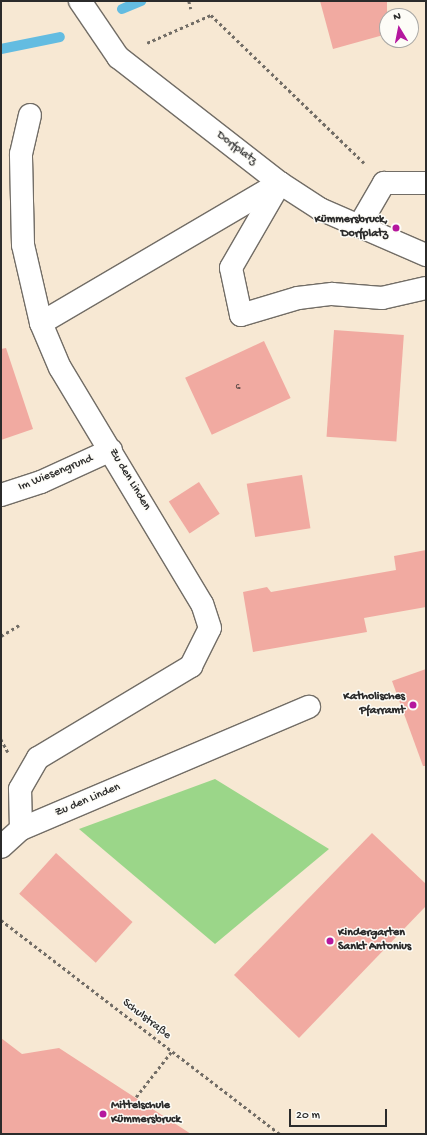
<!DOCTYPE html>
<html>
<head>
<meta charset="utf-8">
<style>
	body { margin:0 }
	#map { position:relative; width:427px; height:1135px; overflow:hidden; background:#f7e8d3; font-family:"Gochi Hand",sans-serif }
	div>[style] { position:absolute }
	.green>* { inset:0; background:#9bd689 }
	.stream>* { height:10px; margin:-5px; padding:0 5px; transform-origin:5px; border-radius:5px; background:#63bce1 }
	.building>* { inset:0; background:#f1aaa1; transform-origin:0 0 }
	.path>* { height:2.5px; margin-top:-1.25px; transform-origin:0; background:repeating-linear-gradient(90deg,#726d66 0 3px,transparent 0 6px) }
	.roads { filter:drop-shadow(1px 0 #726d66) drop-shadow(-1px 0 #726d66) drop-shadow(0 1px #726d66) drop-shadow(0 -1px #726d66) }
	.minor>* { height:22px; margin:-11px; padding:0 11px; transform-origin:11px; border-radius:11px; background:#fff }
	.dots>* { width:11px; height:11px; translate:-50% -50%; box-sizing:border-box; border:2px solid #fdfcf7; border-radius:50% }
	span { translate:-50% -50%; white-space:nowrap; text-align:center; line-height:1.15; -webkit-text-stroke:3px #fdfcf7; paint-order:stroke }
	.number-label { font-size:10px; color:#5c4b48 }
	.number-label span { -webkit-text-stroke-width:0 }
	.street-label { font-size:12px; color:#2b2b2b }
	.poi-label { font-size:12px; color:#2b2b2b; font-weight:700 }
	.right { translate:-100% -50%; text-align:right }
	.left { translate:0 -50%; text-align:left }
	.frame { position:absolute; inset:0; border:2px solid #2b2b2b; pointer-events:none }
	.north { position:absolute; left:379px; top:8px; width:40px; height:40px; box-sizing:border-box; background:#fdfcf7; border:1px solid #a9a8a5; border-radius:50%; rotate:350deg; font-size:11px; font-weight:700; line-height:16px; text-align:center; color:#2b2b2b }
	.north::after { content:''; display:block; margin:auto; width:14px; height:18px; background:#b5179e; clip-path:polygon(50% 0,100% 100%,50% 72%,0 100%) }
	.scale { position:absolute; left:289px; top:1109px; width:98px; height:18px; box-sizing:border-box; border:2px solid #2b2b2b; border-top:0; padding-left:5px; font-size:12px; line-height:14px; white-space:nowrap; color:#2b2b2b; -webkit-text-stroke:3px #fdfcf7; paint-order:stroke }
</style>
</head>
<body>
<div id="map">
	<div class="green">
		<i style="clip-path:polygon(215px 779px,329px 849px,215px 944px,79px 829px)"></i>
	</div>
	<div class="stream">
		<i style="left:122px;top:9px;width:21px;rotate:-23deg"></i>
		<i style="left:1px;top:49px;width:60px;rotate:-11.5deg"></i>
	</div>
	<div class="building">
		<i style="clip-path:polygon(320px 1px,387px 1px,387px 34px,333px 49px)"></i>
		<i style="left:334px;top:330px;width:70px;height:107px;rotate:4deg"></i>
		<i style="left:264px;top:341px;width:63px;height:87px;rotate:65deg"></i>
		<i style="clip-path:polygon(6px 348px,33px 429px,1px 440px,1px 349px)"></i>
		<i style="left:302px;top:475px;width:54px;height:56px;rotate:81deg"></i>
		<i style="left:199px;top:482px;width:38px;height:36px;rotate:57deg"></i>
		<i style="clip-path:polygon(426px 550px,426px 607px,364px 618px,367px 632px,253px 652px,243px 592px,267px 587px,271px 592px,396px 570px,394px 556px)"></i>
		<i style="clip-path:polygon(426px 669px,426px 766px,423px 766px,392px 681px)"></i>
		<i style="clip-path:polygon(372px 833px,426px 884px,426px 906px,299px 1038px,234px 975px)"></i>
		<i style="left:56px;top:853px;width:103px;height:55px;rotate:42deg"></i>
		<i style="clip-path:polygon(1px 1038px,22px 1054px,59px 1048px,191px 1134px,1px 1134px)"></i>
	</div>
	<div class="path">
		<i style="left:189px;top:1px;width:8px;rotate:76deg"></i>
		<i style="left:147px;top:43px;width:70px;rotate:-23.6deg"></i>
		<i style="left:211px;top:15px;width:213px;rotate:44deg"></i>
		<i style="left:1px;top:636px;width:21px;rotate:-31deg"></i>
		<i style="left:1px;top:739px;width:15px;rotate:62deg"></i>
		<i style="left:1px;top:920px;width:352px;rotate:37.5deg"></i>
		<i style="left:136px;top:1097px;width:58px;rotate:-52deg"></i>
	</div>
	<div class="roads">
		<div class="minor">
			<i style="left:80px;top:1px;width:68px;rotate:55.8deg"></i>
			<i style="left:118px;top:57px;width:205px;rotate:37.9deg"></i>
			<i style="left:280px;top:183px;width:48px;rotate:33deg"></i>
			<i style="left:320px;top:209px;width:116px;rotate:23.5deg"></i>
			<i style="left:280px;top:183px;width:98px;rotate:120deg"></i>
			<i style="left:231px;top:268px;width:48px;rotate:78deg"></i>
			<i style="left:241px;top:315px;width:59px;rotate:-16.6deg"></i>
			<i style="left:298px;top:298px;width:34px;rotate:-7deg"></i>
			<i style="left:332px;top:294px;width:50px;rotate:4.6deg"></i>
			<i style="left:382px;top:298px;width:45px;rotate:-12.8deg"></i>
			<i style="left:359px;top:226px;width:50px;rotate:-59.8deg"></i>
			<i style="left:384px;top:183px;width:42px"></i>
			<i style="left:41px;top:323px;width:277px;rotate:-30.4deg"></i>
			<i style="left:1px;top:495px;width:42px;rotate:-18deg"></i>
			<i style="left:41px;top:482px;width:77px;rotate:-24.6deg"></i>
			<i style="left:21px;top:829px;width:313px;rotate:-23deg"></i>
			<i style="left:1px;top:847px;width:27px;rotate:-42deg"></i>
			<i style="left:21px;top:829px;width:40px;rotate:-91.4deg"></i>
			<i style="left:20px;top:789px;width:36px;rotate:-60deg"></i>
			<i style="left:38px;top:758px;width:179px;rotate:-31deg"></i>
			<i style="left:191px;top:666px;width:42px;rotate:-63.4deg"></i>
			<i style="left:210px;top:628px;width:25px;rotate:-108deg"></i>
			<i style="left:202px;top:604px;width:275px;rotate:-121deg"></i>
			<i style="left:60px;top:368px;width:49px;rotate:-112.9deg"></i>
			<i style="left:41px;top:323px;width:80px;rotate:-103deg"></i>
			<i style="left:23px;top:245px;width:91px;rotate:-91.3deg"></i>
			<i style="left:21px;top:154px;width:40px;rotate:-77deg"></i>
		</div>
	</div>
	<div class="dots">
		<i style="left:396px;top:228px;background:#b5179e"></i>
		<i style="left:413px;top:705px;background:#b5179e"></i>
		<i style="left:330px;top:941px;background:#b5179e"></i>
		<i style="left:103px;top:1114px;background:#b5179e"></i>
	</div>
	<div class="number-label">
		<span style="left:238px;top:388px">6</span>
	</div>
	<div class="street-label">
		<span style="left:236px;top:149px;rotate:37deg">Dorfplatz</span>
		<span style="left:56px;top:474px;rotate:-22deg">Im Wiesengrund</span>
		<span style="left:129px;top:480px;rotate:59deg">Zu den Linden</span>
		<span style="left:88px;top:801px;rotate:-23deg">Zu den Linden</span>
		<span style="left:146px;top:1020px;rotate:38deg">Schulstraße</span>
	</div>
	<div class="poi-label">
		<span class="right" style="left:388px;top:228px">Kümmersbruck,<br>Dorfplatz</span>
		<span class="right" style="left:405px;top:705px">Katholisches<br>Pfarramt</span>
		<span class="left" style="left:338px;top:941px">Kindergarten<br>Sankt Antonius</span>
		<span class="left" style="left:111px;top:1114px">Mittelschule<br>Kümmersbruck</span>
	</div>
	<div class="frame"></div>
	<div class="north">N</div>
	<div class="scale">20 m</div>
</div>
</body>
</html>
